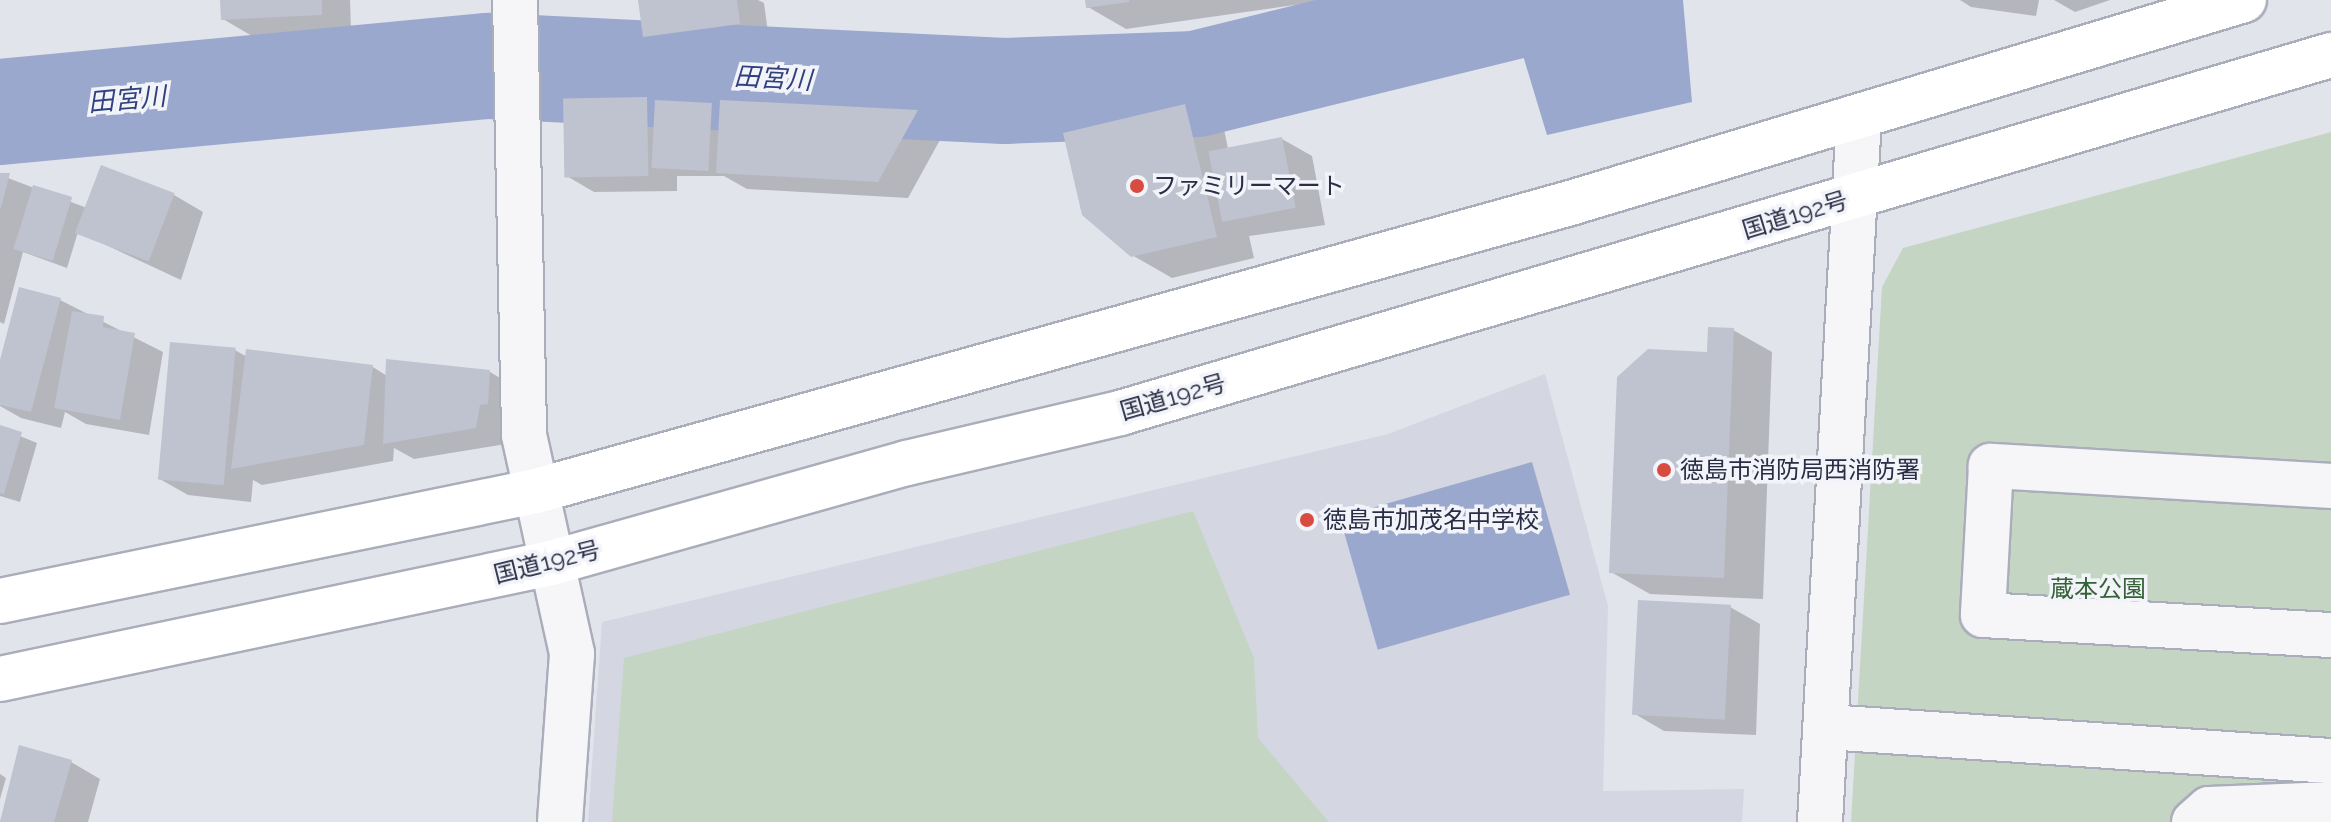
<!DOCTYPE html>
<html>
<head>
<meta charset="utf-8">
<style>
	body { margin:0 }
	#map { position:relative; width:2331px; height:822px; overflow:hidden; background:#e2e4ec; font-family:Raleway,"Noto Sans JP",sans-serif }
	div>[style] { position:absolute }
	.built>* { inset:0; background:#d4d6e1 }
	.green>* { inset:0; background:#c4d6c3 }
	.water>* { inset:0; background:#9ba8ce; transform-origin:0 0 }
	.shadow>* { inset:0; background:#0003 }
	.stream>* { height:18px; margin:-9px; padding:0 9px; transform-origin:9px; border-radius:9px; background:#9ba8ce }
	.river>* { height:106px; margin:-53px; padding:0 53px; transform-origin:53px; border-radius:53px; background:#9ba8ce }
	.building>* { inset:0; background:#bfc2cf; transform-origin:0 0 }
	.roads { filter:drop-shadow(2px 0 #aaadba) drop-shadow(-2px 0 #aaadba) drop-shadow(0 2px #aaadba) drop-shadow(0 -2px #aaadba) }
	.minor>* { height:44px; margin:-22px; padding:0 22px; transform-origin:22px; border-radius:22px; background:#f6f6f9 }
	.highway>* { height:44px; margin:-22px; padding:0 22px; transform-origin:22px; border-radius:22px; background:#fff }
	.dots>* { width:22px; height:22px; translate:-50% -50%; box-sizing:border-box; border:4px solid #f3f4f9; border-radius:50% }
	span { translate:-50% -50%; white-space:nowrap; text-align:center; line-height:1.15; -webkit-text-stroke:7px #f3f4f9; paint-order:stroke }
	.poi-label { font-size:24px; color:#292d45 }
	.left { translate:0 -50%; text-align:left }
	.street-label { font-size:24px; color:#292d45 }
	.park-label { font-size:24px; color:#356237 }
	.water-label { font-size:26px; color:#30417d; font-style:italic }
</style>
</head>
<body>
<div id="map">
	<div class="built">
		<i style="clip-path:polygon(1545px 374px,1608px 606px,1603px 791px,1744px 789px,1742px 822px,588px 822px,602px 622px,1388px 434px)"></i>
	</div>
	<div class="green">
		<i style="clip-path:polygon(2331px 132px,2331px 822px,1851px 822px,1882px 287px,1903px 248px)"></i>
		<i style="clip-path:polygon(1193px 511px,1254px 658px,1258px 738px,1329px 822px,612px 822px,624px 658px)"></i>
	</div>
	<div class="water">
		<i style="clip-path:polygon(1428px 0,1683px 0,1692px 102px,1547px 135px,1521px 49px,1299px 81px,1294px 23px)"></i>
		<i style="left:1532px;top:462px;width:138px;height:200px;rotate:74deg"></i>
	</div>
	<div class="shadow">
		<i style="clip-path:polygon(222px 0,350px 0,351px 31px,252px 36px,223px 19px)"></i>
		<i style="clip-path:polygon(640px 0,758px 0,764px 3px,769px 40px,674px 53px,645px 36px)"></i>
		<i style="clip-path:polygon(1087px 0,1330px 0,1126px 29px,1088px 7px)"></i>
		<i style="clip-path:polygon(1960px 0,2039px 0,2036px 16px,1971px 7px)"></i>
		<i style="clip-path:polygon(2054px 0,2110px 0,2075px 12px)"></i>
		<i style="clip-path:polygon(646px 99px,656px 105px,711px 105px,721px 111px,722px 102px,917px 112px,946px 129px,908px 198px,747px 189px,724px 176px,677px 176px,677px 191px,594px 192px,565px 175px)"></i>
		<i style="clip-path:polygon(1185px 107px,1224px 129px,1228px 149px,1282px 139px,1312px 156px,1325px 225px,1249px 236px,1254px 258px,1172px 278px,1132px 255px)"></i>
		<i style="clip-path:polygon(0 175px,87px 208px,174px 195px,203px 212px,181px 280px,78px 232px,67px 268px,23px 252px,4px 324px,0 322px)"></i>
		<i style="clip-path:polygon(60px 300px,163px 352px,149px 435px,86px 424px,65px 412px,61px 428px,21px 418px,0 406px,0 368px)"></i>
		<i style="clip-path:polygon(1733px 330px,1772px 352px,1763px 599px,1650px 594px,1611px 572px,1709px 354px)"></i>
		<i style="clip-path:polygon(235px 350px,247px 357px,248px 351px,373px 367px,387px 376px,490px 372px,519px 389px,506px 444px,414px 459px,394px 448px,393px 461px,262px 485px,253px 480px,251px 502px,188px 495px,158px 478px)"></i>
		<i style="clip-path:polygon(0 428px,37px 443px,20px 502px,0 496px)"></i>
		<i style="clip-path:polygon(1730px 607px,1760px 624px,1756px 735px,1664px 731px,1635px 714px)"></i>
		<i style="clip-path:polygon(21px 748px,71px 762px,100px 779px,88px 822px,0 822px)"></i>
		<i style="clip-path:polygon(0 774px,6px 778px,0 799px)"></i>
	</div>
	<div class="stream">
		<i style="left:476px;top:37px;width:32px;rotate:66deg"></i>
	</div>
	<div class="river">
		<i style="left:0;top:112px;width:491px;rotate:-5.4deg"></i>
		<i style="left:489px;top:66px;width:516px;rotate:2.78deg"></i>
		<i style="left:1004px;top:91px;width:192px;rotate:-2.1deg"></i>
		<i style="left:1196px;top:84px;width:352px;rotate:-13.8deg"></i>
	</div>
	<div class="building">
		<i style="clip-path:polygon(220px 0,322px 0,322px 15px,221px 20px)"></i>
		<i style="clip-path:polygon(638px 0,737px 0,740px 24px,643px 37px)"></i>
		<i style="clip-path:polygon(1085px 0,1129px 0,1129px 2px,1086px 8px)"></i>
		<i style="left:647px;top:97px;width:79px;height:84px;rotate:89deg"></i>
		<i style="left:655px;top:100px;width:57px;height:68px;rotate:3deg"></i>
		<i style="clip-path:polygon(720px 100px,918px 110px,878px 182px,716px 173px)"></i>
		<i style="clip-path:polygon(1185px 104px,1217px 237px,1131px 257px,1082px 215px,1063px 133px)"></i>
		<i style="left:1282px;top:137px;width:72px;height:75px;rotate:79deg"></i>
		<i style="left:101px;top:165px;width:79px;height:73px;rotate:21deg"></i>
		<i style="clip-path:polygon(0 173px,10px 173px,1px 208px,0 207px)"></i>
		<i style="left:33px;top:185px;width:41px;height:67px;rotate:17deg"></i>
		<i style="clip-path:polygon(19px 287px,61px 298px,31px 412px,0 405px,0 360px)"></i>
		<i style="clip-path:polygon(72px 311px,104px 316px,103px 327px,135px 333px,120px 420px,54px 408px)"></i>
		<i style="clip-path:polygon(1708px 327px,1734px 328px,1724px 578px,1609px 573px,1617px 377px,1648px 349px,1707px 352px)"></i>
		<i style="left:170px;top:342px;width:66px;height:138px;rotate:5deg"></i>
		<i style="clip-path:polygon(246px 349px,373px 365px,364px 445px,231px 469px)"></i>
		<i style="clip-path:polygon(386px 359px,490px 370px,488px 404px,480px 405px,476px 428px,383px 444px)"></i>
		<i style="clip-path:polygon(0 425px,22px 432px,4px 494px,0 493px)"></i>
		<i style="left:1638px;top:600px;width:93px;height:115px;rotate:3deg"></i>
		<i style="clip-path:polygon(19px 745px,72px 760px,54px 822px,0 822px)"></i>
	</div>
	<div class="roads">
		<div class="minor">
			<i style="left:515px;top:0;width:435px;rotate:88.8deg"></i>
			<i style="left:524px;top:435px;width:224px;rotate:77.6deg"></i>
			<i style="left:572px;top:654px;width:168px;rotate:94.1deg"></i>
			<i style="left:2331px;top:486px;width:341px;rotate:-176.6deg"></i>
			<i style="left:1991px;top:466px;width:149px;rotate:93.1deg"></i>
			<i style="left:1983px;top:615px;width:349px;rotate:3.3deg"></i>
			<i style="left:1827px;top:727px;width:505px;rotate:3.86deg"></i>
			<i style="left:1820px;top:822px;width:706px;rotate:-86.83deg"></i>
			<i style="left:2194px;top:822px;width:20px;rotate:-41deg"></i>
			<i style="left:2209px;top:809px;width:122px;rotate:-2.3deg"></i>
		</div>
		<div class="highway">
			<i style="left:0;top:601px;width:547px;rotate:-11.6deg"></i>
			<i style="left:536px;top:491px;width:1070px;rotate:-15.56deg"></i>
			<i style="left:1567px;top:204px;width:707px;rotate:-16.77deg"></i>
			<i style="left:0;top:679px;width:563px;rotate:-11.89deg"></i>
			<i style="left:551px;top:563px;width:370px;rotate:-15.7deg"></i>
			<i style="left:907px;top:463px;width:219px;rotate:-13.2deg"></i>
			<i style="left:1120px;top:413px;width:1263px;rotate:-16.47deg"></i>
		</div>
	</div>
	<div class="dots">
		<i style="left:1137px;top:186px;background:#d84b40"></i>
		<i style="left:1664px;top:470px;background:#d84b40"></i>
		<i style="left:1307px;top:520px;background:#d84b40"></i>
	</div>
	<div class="poi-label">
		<span class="left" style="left:1153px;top:186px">ファミリーマート</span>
		<span class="left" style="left:1680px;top:470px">徳島市消防局西消防署</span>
		<span class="left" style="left:1323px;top:520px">徳島市加茂名中学校</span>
	</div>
	<div class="street-label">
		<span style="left:1795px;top:215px;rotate:-17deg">国道192号</span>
		<span style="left:1173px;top:397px;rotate:-16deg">国道192号</span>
		<span style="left:547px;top:562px;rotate:-14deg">国道192号</span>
	</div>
	<div class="park-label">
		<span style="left:2098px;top:589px">蔵本公園</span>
	</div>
	<div class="water-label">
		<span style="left:773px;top:79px;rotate:3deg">田宮川</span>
		<span style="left:127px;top:100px;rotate:-5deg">田宮川</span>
	</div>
</div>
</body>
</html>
